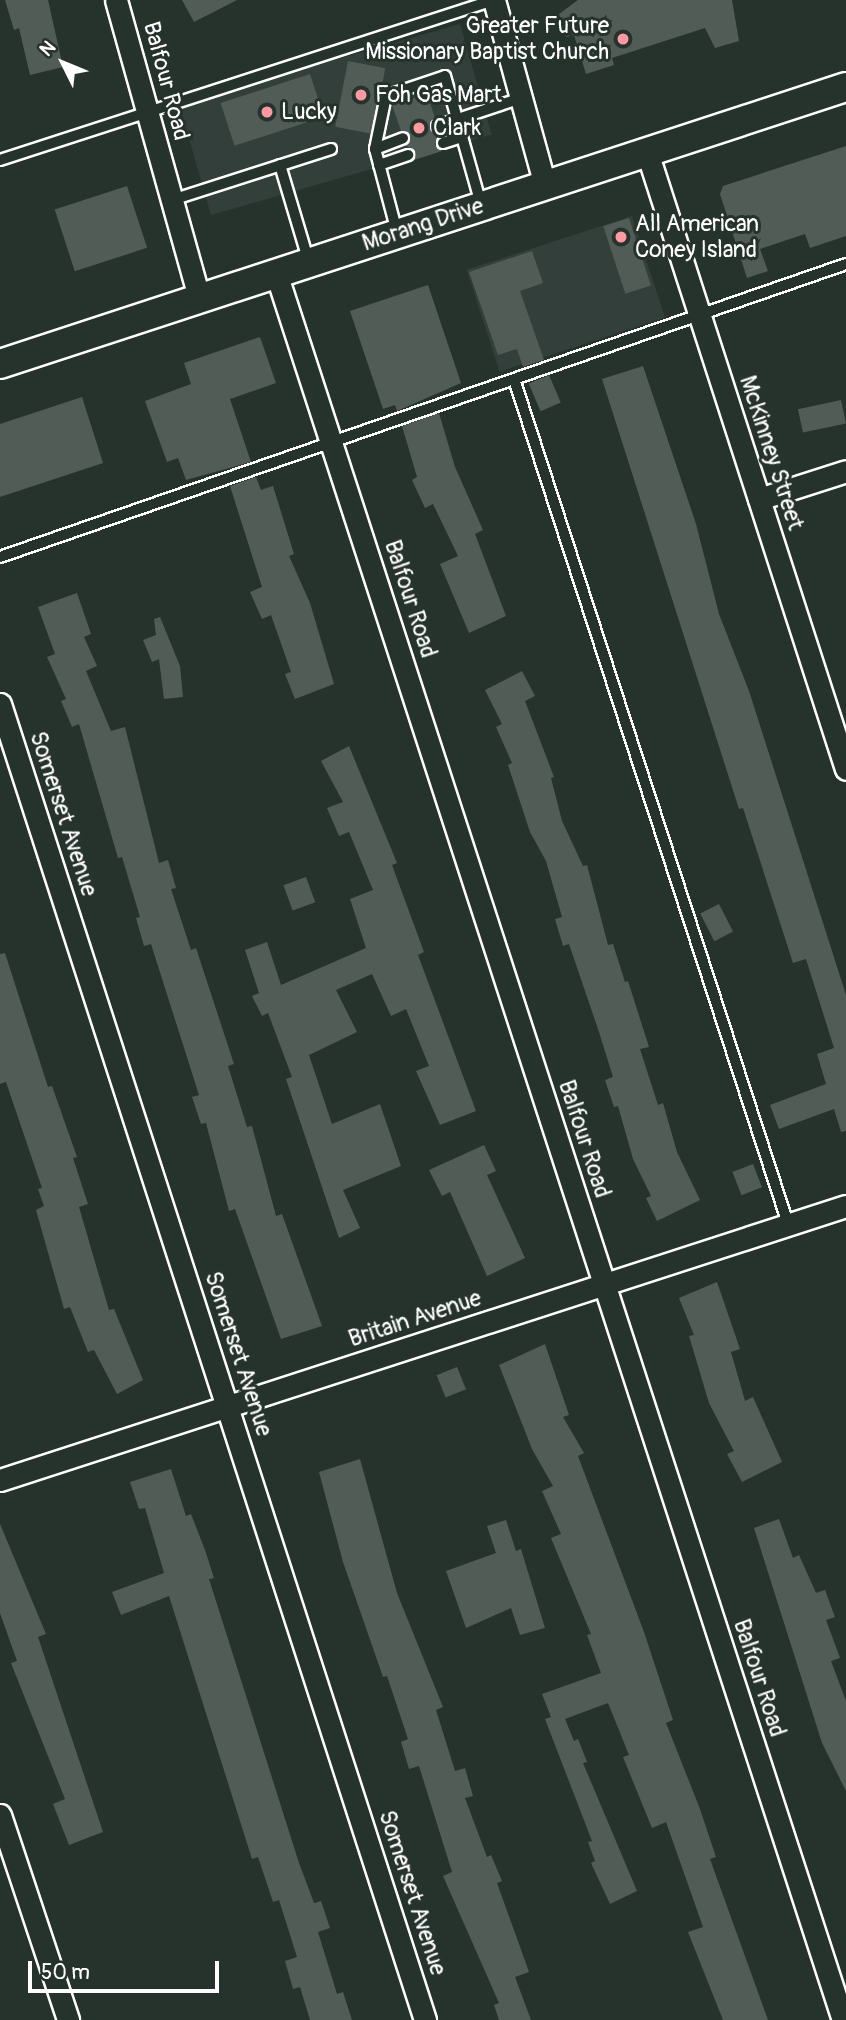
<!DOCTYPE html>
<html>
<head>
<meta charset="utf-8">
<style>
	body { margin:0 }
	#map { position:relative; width:846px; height:2020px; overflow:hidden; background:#26332d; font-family:Pangolin,sans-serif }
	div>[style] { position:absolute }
	.built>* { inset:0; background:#333f3a; transform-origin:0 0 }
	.building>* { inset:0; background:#515c57; transform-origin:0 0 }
	.roads { filter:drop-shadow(2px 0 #fff) drop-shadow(-2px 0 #fff) drop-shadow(0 2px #fff) drop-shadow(0 -2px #fff) }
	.service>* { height:10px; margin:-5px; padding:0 5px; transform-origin:5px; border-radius:5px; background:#26332d }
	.minor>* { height:21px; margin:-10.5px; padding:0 10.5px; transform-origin:10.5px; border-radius:10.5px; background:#26332d }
	.tertiary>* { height:28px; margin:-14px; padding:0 14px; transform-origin:14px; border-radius:14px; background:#26332d }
	.dots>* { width:19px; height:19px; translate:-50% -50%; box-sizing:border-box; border:4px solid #26332d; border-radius:50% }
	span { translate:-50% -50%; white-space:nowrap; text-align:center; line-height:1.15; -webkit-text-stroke:6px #26332d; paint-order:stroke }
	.poi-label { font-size:23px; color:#fff }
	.right { translate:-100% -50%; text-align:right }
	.left { translate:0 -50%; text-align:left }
	.street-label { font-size:23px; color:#fff }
	.north { position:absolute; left:28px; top:28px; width:70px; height:70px; -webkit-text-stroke:5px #26332d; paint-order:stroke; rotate:313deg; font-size:19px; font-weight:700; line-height:28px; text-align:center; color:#fff }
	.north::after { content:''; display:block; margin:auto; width:24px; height:32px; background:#fff; clip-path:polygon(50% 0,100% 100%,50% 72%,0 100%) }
	.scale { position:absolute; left:28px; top:1961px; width:191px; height:32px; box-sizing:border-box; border:4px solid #fff; border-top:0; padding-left:9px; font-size:21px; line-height:24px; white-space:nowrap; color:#fff; -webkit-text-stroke:5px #26332d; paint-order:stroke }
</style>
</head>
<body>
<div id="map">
	<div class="built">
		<i style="left:460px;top:24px;width:115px;height:292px;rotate:74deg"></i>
		<i style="left:632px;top:216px;width:107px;height:174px;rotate:72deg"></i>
	</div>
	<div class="building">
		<i style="clip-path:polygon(5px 0,48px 0,63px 67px,30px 75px,19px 28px,14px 30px)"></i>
		<i style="clip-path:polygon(182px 0,237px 0,194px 22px)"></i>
		<i style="clip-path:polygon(578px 0,732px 0,739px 41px,715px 48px,705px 28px,612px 58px,614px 65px,586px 74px,574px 35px,566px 37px,559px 14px)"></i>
		<i style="left:348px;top:61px;width:38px;height:67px;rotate:11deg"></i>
		<i style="left:310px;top:74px;width:45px;height:94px;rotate:72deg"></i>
		<i style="clip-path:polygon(427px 94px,435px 118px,429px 128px,440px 133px,435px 145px,442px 151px,414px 160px,415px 152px,405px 145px,410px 136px,401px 131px,392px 105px)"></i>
		<i style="clip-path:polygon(846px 146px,846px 236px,810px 248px,805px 234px,760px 249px,768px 271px,747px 278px,720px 194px,723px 186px)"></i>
		<i style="left:127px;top:186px;width:65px;height:76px;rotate:72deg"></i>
		<i style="left:629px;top:218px;width:71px;height:27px;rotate:72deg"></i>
		<i style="clip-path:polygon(532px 251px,543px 283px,520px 291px,544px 360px,523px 367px,517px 349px,498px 355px,469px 272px)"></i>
		<i style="clip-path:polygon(428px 285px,461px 383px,397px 411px,395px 405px,383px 409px,350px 311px)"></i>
		<i style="clip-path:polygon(260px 337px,276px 383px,230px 399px,251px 462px,186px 480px,178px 458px,167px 462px,145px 401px,191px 384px,184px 363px)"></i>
		<i style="clip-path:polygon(643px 366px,696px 524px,719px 614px,749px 691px,846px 995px,846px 1131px,841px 1132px,834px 1109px,779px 1129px,770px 1105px,826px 1084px,817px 1054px,834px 1048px,806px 959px,793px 963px,743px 808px,739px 809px,602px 379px)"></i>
		<i style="left:549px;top:375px;width:30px;height:22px;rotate:67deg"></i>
		<i style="clip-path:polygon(82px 397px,103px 463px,0 497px,0 424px)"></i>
		<i style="left:841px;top:400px;width:24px;height:44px;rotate:78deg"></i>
		<i style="clip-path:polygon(439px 413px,455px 467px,483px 530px,475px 534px,506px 616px,469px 633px,440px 564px,458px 556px,433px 504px,425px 508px,412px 480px,417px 477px,402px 426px)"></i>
		<i style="clip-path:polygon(256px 477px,261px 490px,273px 486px,294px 554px,289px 556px,310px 603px,334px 684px,295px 699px,285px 674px,291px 672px,271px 615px,262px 619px,250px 592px,262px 587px,230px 486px)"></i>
		<i style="clip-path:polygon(77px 593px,91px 634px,84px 637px,97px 666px,86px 671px,111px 731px,125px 727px,159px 863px,168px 860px,176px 888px,171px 889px,191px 950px,196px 948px,234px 1064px,228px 1066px,247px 1127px,252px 1126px,276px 1216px,282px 1214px,322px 1326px,281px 1339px,235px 1209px,229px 1211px,206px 1123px,201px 1124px,192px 1097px,199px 1095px,151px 944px,144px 946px,136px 918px,140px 917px,122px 857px,118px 858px,79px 724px,72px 727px,61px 701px,66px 699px,47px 657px,55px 654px,38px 607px)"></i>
		<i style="clip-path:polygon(160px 617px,180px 666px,183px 697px,164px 699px,159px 659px,152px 662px,143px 640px,156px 635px,154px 619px)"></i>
		<i style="clip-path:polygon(522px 671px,535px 696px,525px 701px,554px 777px,551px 778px,562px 821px,583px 866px,587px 865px,608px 945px,613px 944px,625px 982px,628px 981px,649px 1047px,640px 1049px,658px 1105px,663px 1103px,677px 1152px,700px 1200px,657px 1221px,646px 1198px,651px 1196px,633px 1159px,618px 1106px,614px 1107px,605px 1080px,613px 1077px,599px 1032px,569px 944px,563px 946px,555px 919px,562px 917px,546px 861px,530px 832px,508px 765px,512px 763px,496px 727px,502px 724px,485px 690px)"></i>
		<i style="clip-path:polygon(349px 746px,397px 863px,392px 865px,424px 952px,418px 955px,476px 1111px,440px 1125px,416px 1071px,429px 1066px,406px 1009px,391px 1016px,372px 974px,336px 990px,357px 1032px,309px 1055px,332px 1124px,380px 1104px,401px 1166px,343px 1190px,360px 1228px,339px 1238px,286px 1079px,292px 1077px,268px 1013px,262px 1016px,252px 996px,259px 993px,245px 950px,267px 942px,281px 985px,366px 948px,350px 899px,373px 890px,349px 832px,339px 836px,327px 808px,343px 802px,321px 761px)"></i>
		<i style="left:306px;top:877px;width:27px;height:24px;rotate:70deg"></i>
		<i style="left:719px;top:904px;width:31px;height:21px;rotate:63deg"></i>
		<i style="clip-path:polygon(5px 953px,48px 1087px,52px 1086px,77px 1157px,73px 1158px,88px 1204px,79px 1207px,109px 1310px,114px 1309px,143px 1380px,117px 1394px,94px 1350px,88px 1352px,70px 1307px,64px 1309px,36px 1210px,44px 1206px,38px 1189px,42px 1188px,6px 1082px,0 1084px,0 954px)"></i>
		<i style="clip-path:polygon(484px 1145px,496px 1171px,487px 1175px,525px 1258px,487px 1276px,450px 1192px,442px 1196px,429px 1170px)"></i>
		<i style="left:753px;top:1164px;width:25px;height:22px;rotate:69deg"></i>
		<i style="clip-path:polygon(717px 1282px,740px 1349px,731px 1352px,745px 1401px,753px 1397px,782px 1462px,742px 1482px,727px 1454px,734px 1451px,709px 1403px,689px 1336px,694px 1335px,679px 1298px)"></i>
		<i style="clip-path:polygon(545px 1344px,569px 1415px,563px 1417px,584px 1453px,578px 1456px,644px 1632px,673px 1720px,666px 1723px,700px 1809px,716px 1857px,710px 1859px,768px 2020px,723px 2020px,688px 1932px,703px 1927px,666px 1822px,652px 1828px,623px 1757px,629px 1755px,608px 1703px,565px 1719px,574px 1741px,578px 1739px,587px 1762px,583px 1763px,637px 1891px,610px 1904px,591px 1863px,595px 1861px,588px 1842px,592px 1841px,545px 1719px,551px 1717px,542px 1694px,601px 1673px,587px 1635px,591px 1634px,551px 1538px,561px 1534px,542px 1491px,553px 1486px,532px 1449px,499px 1365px)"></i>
		<i style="left:457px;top:1367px;width:24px;height:22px;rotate:68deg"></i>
		<i style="clip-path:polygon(360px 1459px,397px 1593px,443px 1707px,436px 1710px,455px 1771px,465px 1768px,473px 1796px,465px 1798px,487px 1857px,491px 1855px,502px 1881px,497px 1883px,529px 1972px,515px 1977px,531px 2020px,499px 2020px,494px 2005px,499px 2003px,443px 1876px,452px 1872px,419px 1766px,409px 1769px,401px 1742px,408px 1739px,387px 1676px,383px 1677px,343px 1562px,319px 1472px)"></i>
		<i style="clip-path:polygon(171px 1469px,186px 1516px,191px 1514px,205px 1550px,214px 1578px,209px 1579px,299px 1863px,314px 1903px,321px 1901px,330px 1928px,318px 1932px,337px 1994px,343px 1992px,352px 2020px,310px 2020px,300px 1987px,293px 1989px,285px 1961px,297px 1957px,279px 1900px,273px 1902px,258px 1857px,252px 1859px,169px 1596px,121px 1615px,112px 1592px,164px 1573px,145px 1508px,139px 1509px,130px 1482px)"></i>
		<i style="clip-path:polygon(779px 1519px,793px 1558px,799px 1555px,816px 1593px,825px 1590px,835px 1617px,826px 1620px,840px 1658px,831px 1661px,846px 1701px,846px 1791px,822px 1743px,754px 1528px)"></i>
		<i style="clip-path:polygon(506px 1520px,516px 1551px,521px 1549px,545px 1628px,520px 1635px,511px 1608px,466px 1628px,446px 1571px,496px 1553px,487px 1526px)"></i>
		<i style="clip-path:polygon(0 1524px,46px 1634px,38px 1637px,103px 1832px,69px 1845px,53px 1804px,65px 1799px,11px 1663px,17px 1661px,0 1613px)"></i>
	</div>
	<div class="roads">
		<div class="service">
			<i style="left:437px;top:126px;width:89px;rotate:-18.4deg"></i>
			<i style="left:443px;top:143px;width:19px;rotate:-18deg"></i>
			<i style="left:375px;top:149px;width:54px;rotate:-78.3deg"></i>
			<i style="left:386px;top:96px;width:62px;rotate:-18.7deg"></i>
			<i style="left:445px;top:76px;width:133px;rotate:74.3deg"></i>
			<i style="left:0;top:160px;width:519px;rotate:-17.95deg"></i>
			<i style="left:280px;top:165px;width:101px;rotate:73.4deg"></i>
			<i style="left:379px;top:165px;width:31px;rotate:-19deg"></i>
			<i style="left:172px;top:200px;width:167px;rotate:-17.8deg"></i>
			<i style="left:397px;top:232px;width:86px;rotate:-104.8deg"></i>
			<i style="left:375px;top:149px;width:30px;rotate:-21deg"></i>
			<i style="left:514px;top:379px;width:888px;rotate:72.03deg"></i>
			<i style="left:0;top:557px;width:895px;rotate:-19.1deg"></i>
		</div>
		<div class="minor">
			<i style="left:116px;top:0;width:309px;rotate:74.4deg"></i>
			<i style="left:494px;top:0;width:192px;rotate:74.6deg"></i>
			<i style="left:647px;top:152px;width:648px;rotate:72.12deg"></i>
			<i style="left:276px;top:273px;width:1837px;rotate:72.02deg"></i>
			<i style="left:759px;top:499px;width:91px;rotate:-17.8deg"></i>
			<i style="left:0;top:704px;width:1383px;rotate:72.1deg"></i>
			<i style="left:0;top:1480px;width:889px;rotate:-17.95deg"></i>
			<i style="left:0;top:1815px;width:216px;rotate:71.6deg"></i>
		</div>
		<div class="tertiary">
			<i style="left:0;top:364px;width:890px;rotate:-18.13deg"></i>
		</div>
	</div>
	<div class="dots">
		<i style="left:623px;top:39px;background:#ff9aa2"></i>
		<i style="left:361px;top:95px;background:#ff9aa2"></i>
		<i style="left:267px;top:112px;background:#ff9aa2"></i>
		<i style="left:419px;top:128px;background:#ff9aa2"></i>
		<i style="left:621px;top:237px;background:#ff9aa2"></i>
	</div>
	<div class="poi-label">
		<span class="right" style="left:609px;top:39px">Greater Future<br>Missionary Baptist Church</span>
		<span class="left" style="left:375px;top:95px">Foh Gas Mart</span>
		<span class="left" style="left:281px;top:112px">Lucky</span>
		<span class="left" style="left:433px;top:128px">Clark</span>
		<span class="left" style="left:635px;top:237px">All American<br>Coney Island</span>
	</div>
	<div class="street-label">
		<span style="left:166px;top:81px;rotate:75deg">Balfour Road</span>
		<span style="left:423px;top:225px;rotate:-18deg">Morang Drive</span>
		<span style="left:771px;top:453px;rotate:72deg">McKinney Street</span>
		<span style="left:410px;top:599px;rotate:72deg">Balfour Road</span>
		<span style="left:63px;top:814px;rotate:72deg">Somerset Avenue</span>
		<span style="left:584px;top:1139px;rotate:72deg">Balfour Road</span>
		<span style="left:415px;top:1319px;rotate:-18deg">Britain Avenue</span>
		<span style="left:238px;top:1354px;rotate:72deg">Somerset Avenue</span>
		<span style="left:759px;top:1678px;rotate:72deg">Balfour Road</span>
		<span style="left:412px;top:1893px;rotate:72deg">Somerset Avenue</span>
	</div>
	<div class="north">N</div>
	<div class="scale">50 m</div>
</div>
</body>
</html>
